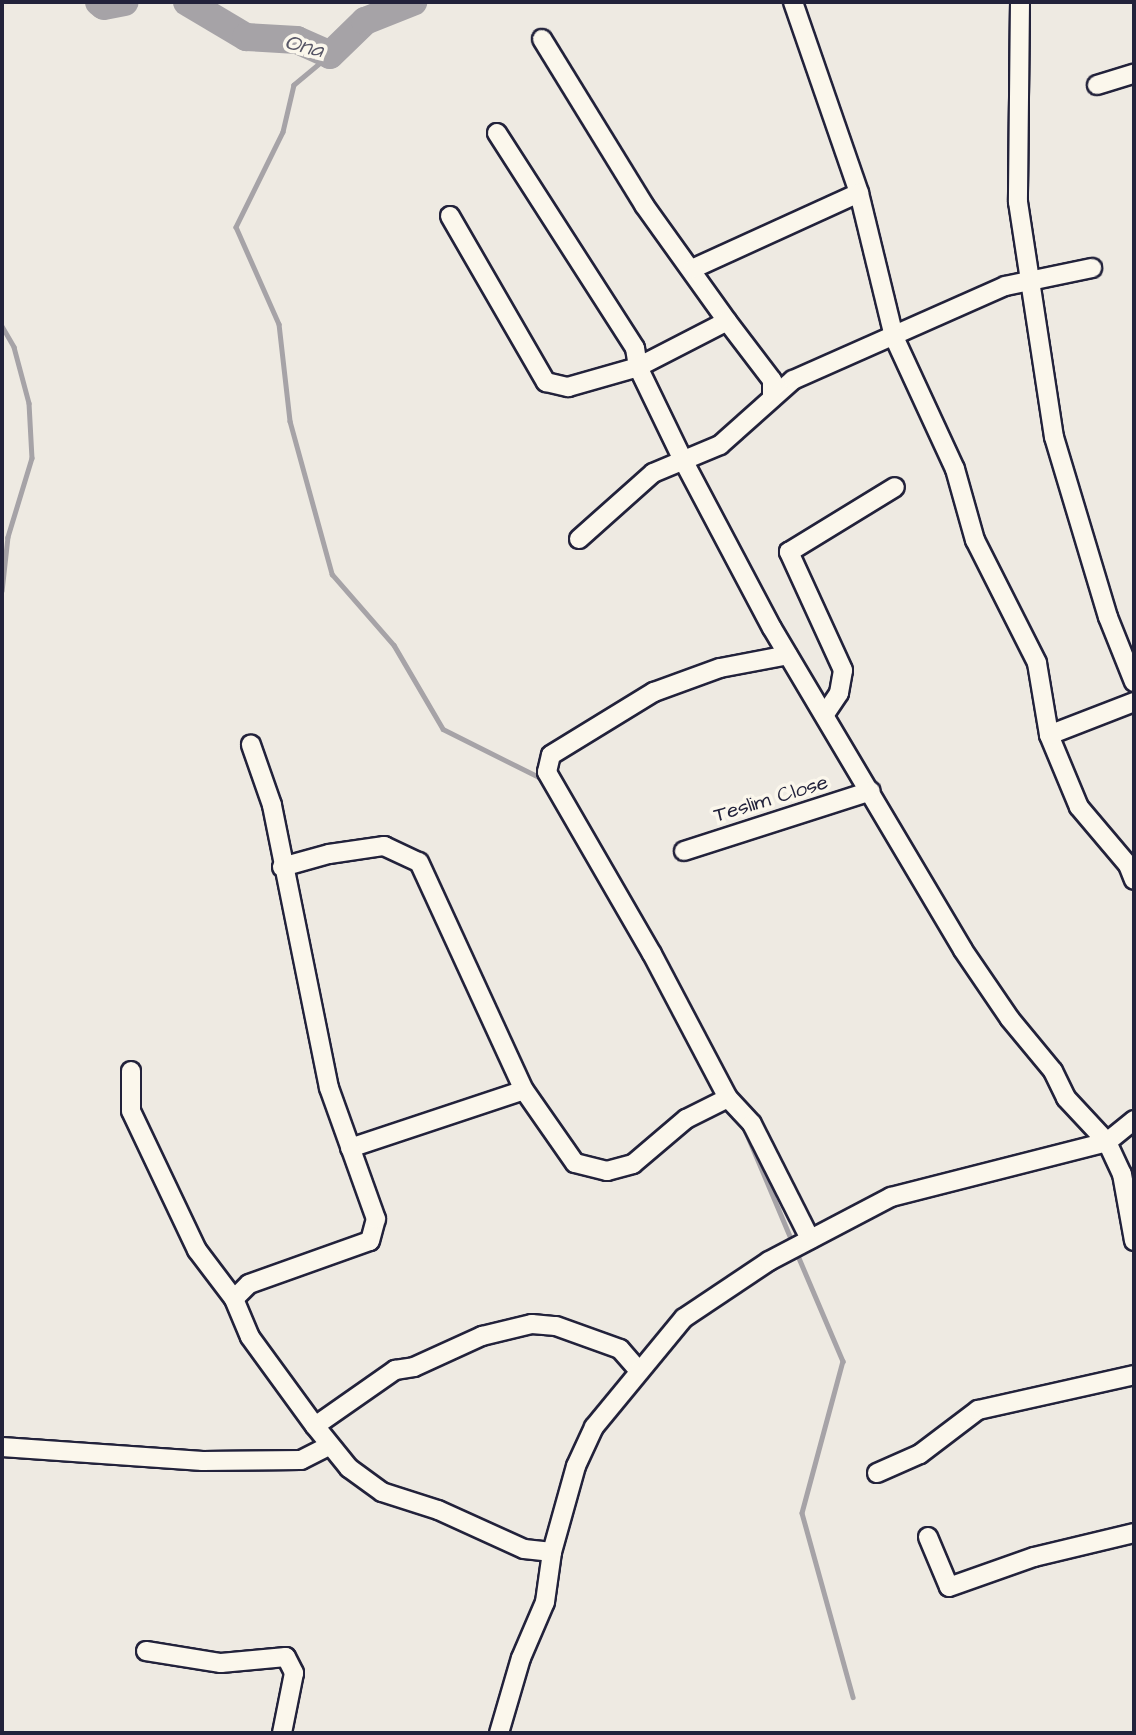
<!DOCTYPE html>
<html>
<head>
<meta charset="utf-8">
<style>
	body { margin:0 }
	#map { position:relative; width:1136px; height:1735px; overflow:hidden; background:#eeeae2; font-family:"Architects Daughter",sans-serif }
	div>[style] { position:absolute }
	.stream>* { height:4.5px; margin:-2.25px; padding:0 2.25px; transform-origin:2.25px; border-radius:2.25px; background:#a6a3a7 }
	.river>* { height:28px; margin:-14px; padding:0 14px; transform-origin:14px; border-radius:14px; background:#a6a3a7 }
	.roads { filter:drop-shadow(2px 0 #22223b) drop-shadow(-2px 0 #22223b) drop-shadow(0 2px #22223b) drop-shadow(0 -2px #22223b) }
	.street>* { height:18px; margin:-9px; padding:0 9px; transform-origin:9px; border-radius:9px; background:#fbf7ec }
	span { translate:-50% -50%; white-space:nowrap; text-align:center; line-height:1.15; -webkit-text-stroke:7px #fbf7ec; paint-order:stroke }
	.street-label { font-size:21px; color:#22223b }
	.water-label { font-size:23px; color:#575666; font-style:italic }
	.frame { position:absolute; inset:0; border:4px solid #22223b; pointer-events:none }
</style>
</head>
<body>
<div id="map">
	<div class="stream">
		<i style="left:330px;top:55px;width:47px;rotate:140.2deg"></i>
		<i style="left:294px;top:85px;width:48px;rotate:103.2deg"></i>
		<i style="left:283px;top:132px;width:106px;rotate:116.3deg"></i>
		<i style="left:236px;top:227px;width:106px;rotate:66.1deg"></i>
		<i style="left:279px;top:324px;width:98px;rotate:83.5deg"></i>
		<i style="left:290px;top:421px;width:159px;rotate:74.6deg"></i>
		<i style="left:332px;top:574px;width:94px;rotate:48.9deg"></i>
		<i style="left:394px;top:645px;width:97px;rotate:59.7deg"></i>
		<i style="left:443px;top:729px;width:112px;rotate:26.6deg"></i>
		<i style="left:2px;top:326px;width:24px;rotate:60deg"></i>
		<i style="left:14px;top:347px;width:58px;rotate:75deg"></i>
		<i style="left:29px;top:403px;width:55px;rotate:86.9deg"></i>
		<i style="left:32px;top:458px;width:83px;rotate:106.9deg"></i>
		<i style="left:8px;top:537px;width:54px;rotate:96.3deg"></i>
		<i style="left:675px;top:980px;width:30px;rotate:62deg"></i>
		<i style="left:746px;top:1132px;width:121px;rotate:67.1deg"></i>
		<i style="left:796px;top:1251px;width:120px;rotate:66.9deg"></i>
		<i style="left:843px;top:1361px;width:157px;rotate:105.1deg"></i>
		<i style="left:802px;top:1513px;width:191px;rotate:74.5deg"></i>
	</div>
	<div class="river">
		<i style="left:99px;top:2px;width:6px;rotate:39deg"></i>
		<i style="left:104px;top:6px;width:21px;rotate:-11deg"></i>
		<i style="left:187px;top:2px;width:69px;rotate:30.7deg"></i>
		<i style="left:246px;top:37px;width:51px;rotate:3.4deg"></i>
		<i style="left:297px;top:40px;width:36px;rotate:24deg"></i>
		<i style="left:330px;top:55px;width:49px;rotate:-44.2deg"></i>
		<i style="left:365px;top:21px;width:52px;rotate:-21.6deg"></i>
	</div>
	<div class="roads">
		<div class="street">
			<i style="left:793px;top:2px;width:202px;rotate:70.9deg"></i>
			<i style="left:859px;top:193px;width:148px;rotate:76.3deg"></i>
			<i style="left:894px;top:337px;width:145px;rotate:65.2deg"></i>
			<i style="left:955px;top:469px;width:74px;rotate:74.3deg"></i>
			<i style="left:975px;top:540px;width:138px;rotate:63.2deg"></i>
			<i style="left:1037px;top:663px;width:73px;rotate:80.5deg"></i>
			<i style="left:1049px;top:735px;width:78px;rotate:67.4deg"></i>
			<i style="left:1079px;top:807px;width:76px;rotate:49.8deg"></i>
			<i style="left:1128px;top:865px;width:16px;rotate:68deg"></i>
			<i style="left:1020px;top:2px;width:200px;rotate:90.6deg"></i>
			<i style="left:1018px;top:202px;width:238px;rotate:81.3deg"></i>
			<i style="left:1054px;top:437px;width:188px;rotate:73.3deg"></i>
			<i style="left:1108px;top:617px;width:70px;rotate:68.2deg"></i>
			<i style="left:542px;top:39px;width:195px;rotate:58.4deg"></i>
			<i style="left:644px;top:205px;width:143px;rotate:54.4deg"></i>
			<i style="left:1097px;top:85px;width:39px;rotate:-17deg"></i>
			<i style="left:497px;top:133px;width:255px;rotate:57.3deg"></i>
			<i style="left:635px;top:348px;width:19px;rotate:81deg"></i>
			<i style="left:638px;top:367px;width:103px;rotate:64.2deg"></i>
			<i style="left:683px;top:460px;width:190px;rotate:62.1deg"></i>
			<i style="left:772px;top:628px;width:374px;rotate:59.3deg"></i>
			<i style="left:963px;top:950px;width:83px;rotate:55.7deg"></i>
			<i style="left:1010px;top:1019px;width:67px;rotate:50.4deg"></i>
			<i style="left:1053px;top:1071px;width:30px;rotate:64deg"></i>
			<i style="left:1066px;top:1098px;width:60px;rotate:47deg"></i>
			<i style="left:1107px;top:1142px;width:35px;rotate:65deg"></i>
			<i style="left:1122px;top:1174px;width:68px;rotate:79.8deg"></i>
			<i style="left:450px;top:216px;width:192px;rotate:60deg"></i>
			<i style="left:546px;top:382px;width:23px;rotate:13deg"></i>
			<i style="left:568px;top:387px;width:73px;rotate:-15.9deg"></i>
			<i style="left:638px;top:367px;width:100px;rotate:-27.3deg"></i>
			<i style="left:727px;top:321px;width:74px;rotate:52.7deg"></i>
			<i style="left:772px;top:380px;width:17px;rotate:90deg"></i>
			<i style="left:692px;top:269px;width:183px;rotate:-24.5deg"></i>
			<i style="left:579px;top:539px;width:99px;rotate:-41.7deg"></i>
			<i style="left:653px;top:473px;width:73px;rotate:-22.7deg"></i>
			<i style="left:720px;top:445px;width:98px;rotate:-41.7deg"></i>
			<i style="left:793px;top:380px;width:232px;rotate:-23.9deg"></i>
			<i style="left:1005px;top:286px;width:89px;rotate:-11.7deg"></i>
			<i style="left:825px;top:714px;width:25px;rotate:-56deg"></i>
			<i style="left:839px;top:693px;width:23px;rotate:-80deg"></i>
			<i style="left:843px;top:670px;width:130px;rotate:-114.6deg"></i>
			<i style="left:789px;top:552px;width:124px;rotate:-31.5deg"></i>
			<i style="left:1049px;top:735px;width:91px;rotate:-21.2deg"></i>
			<i style="left:684px;top:851px;width:196px;rotate:-17.8deg"></i>
			<i style="left:282px;top:867px;width:49px;rotate:-15.5deg"></i>
			<i style="left:329px;top:854px;width:56px;rotate:-8.3deg"></i>
			<i style="left:384px;top:846px;width:38px;rotate:25deg"></i>
			<i style="left:419px;top:862px;width:251px;rotate:65.3deg"></i>
			<i style="left:131px;top:1071px;width:40px;rotate:90deg"></i>
			<i style="left:131px;top:1111px;width:154px;rotate:64.6deg"></i>
			<i style="left:197px;top:1250px;width:61px;rotate:52.9deg"></i>
			<i style="left:234px;top:1299px;width:41px;rotate:67.2deg"></i>
			<i style="left:250px;top:1337px;width:110px;rotate:53.9deg"></i>
			<i style="left:728px;top:1098px;width:163px;rotate:-117.8deg"></i>
			<i style="left:652px;top:954px;width:210px;rotate:-120deg"></i>
			<i style="left:547px;top:772px;width:17px;rotate:-77deg"></i>
			<i style="left:551px;top:755px;width:121px;rotate:-31.5deg"></i>
			<i style="left:654px;top:692px;width:70px;rotate:-20deg"></i>
			<i style="left:720px;top:668px;width:69px;rotate:-10.8deg"></i>
			<i style="left:350px;top:1148px;width:183px;rotate:-18.4deg"></i>
			<i style="left:524px;top:1090px;width:89px;rotate:55.1deg"></i>
			<i style="left:575px;top:1163px;width:33px;rotate:14deg"></i>
			<i style="left:607px;top:1171px;width:27px;rotate:-15deg"></i>
			<i style="left:633px;top:1164px;width:70px;rotate:-40.3deg"></i>
			<i style="left:686px;top:1119px;width:47px;rotate:-26.6deg"></i>
			<i style="left:728px;top:1098px;width:35px;rotate:47deg"></i>
			<i style="left:752px;top:1124px;width:129px;rotate:63.2deg"></i>
			<i style="left:234px;top:1299px;width:21px;rotate:-45deg"></i>
			<i style="left:249px;top:1284px;width:128px;rotate:-19.6deg"></i>
			<i style="left:370px;top:1241px;width:23px;rotate:-75deg"></i>
			<i style="left:376px;top:1219px;width:139px;rotate:-109.7deg"></i>
			<i style="left:329px;top:1088px;width:289px;rotate:-101.4deg"></i>
			<i style="left:272px;top:805px;width:64px;rotate:-109.3deg"></i>
			<i style="left:2px;top:1447px;width:201px;rotate:4deg"></i>
			<i style="left:203px;top:1461px;width:98px;rotate:-0.6deg"></i>
			<i style="left:301px;top:1460px;width:31px;rotate:-27deg"></i>
			<i style="left:877px;top:1473px;width:47px;rotate:-23.8deg"></i>
			<i style="left:920px;top:1454px;width:73px;rotate:-37.2deg"></i>
			<i style="left:978px;top:1410px;width:160px;rotate:-12.6deg"></i>
			<i style="left:928px;top:1537px;width:54px;rotate:67.2deg"></i>
			<i style="left:949px;top:1587px;width:90px;rotate:-19.4deg"></i>
			<i style="left:1034px;top:1557px;width:103px;rotate:-13.5deg"></i>
			<i style="left:552px;top:1552px;width:28px;rotate:-174deg"></i>
			<i style="left:524px;top:1549px;width:94px;rotate:-155.6deg"></i>
			<i style="left:438px;top:1510px;width:59px;rotate:-162.2deg"></i>
			<i style="left:382px;top:1492px;width:41px;rotate:-144deg"></i>
			<i style="left:349px;top:1468px;width:54px;rotate:-129deg"></i>
			<i style="left:315px;top:1426px;width:98px;rotate:-35deg"></i>
			<i style="left:395px;top:1370px;width:19px;rotate:-9deg"></i>
			<i style="left:414px;top:1367px;width:75px;rotate:-24.5deg"></i>
			<i style="left:482px;top:1336px;width:51px;rotate:-13.5deg"></i>
			<i style="left:532px;top:1324px;width:24px;rotate:5deg"></i>
			<i style="left:556px;top:1326px;width:68px;rotate:19.8deg"></i>
			<i style="left:620px;top:1349px;width:28px;rotate:49deg"></i>
			<i style="left:146px;top:1651px;width:76px;rotate:9.1deg"></i>
			<i style="left:221px;top:1663px;width:65px;rotate:-5.3deg"></i>
			<i style="left:286px;top:1657px;width:18px;rotate:63deg"></i>
			<i style="left:294px;top:1673px;width:61px;rotate:101.3deg"></i>
			<i style="left:499px;top:1733px;width:78px;rotate:-73.7deg"></i>
			<i style="left:521px;top:1658px;width:61px;rotate:-66.8deg"></i>
			<i style="left:545px;top:1602px;width:50px;rotate:-82deg"></i>
			<i style="left:552px;top:1552px;width:89px;rotate:-74.4deg"></i>
			<i style="left:576px;top:1466px;width:43px;rotate:-65.2deg"></i>
			<i style="left:594px;top:1427px;width:141px;rotate:-50.5deg"></i>
			<i style="left:684px;top:1318px;width:102px;rotate:-33.8deg"></i>
			<i style="left:769px;top:1261px;width:138px;rotate:-27.7deg"></i>
			<i style="left:891px;top:1197px;width:223px;rotate:-14.3deg"></i>
			<i style="left:1107px;top:1142px;width:35px;rotate:-39deg"></i>
		</div>
	</div>
	<div class="street-label">
		<span style="left:771px;top:799px;rotate:-17deg">Teslim Close</span>
	</div>
	<div class="water-label">
		<span style="left:304px;top:46px;rotate:14deg">Ona</span>
	</div>
	<div class="frame"></div>
</div>
</body>
</html>
